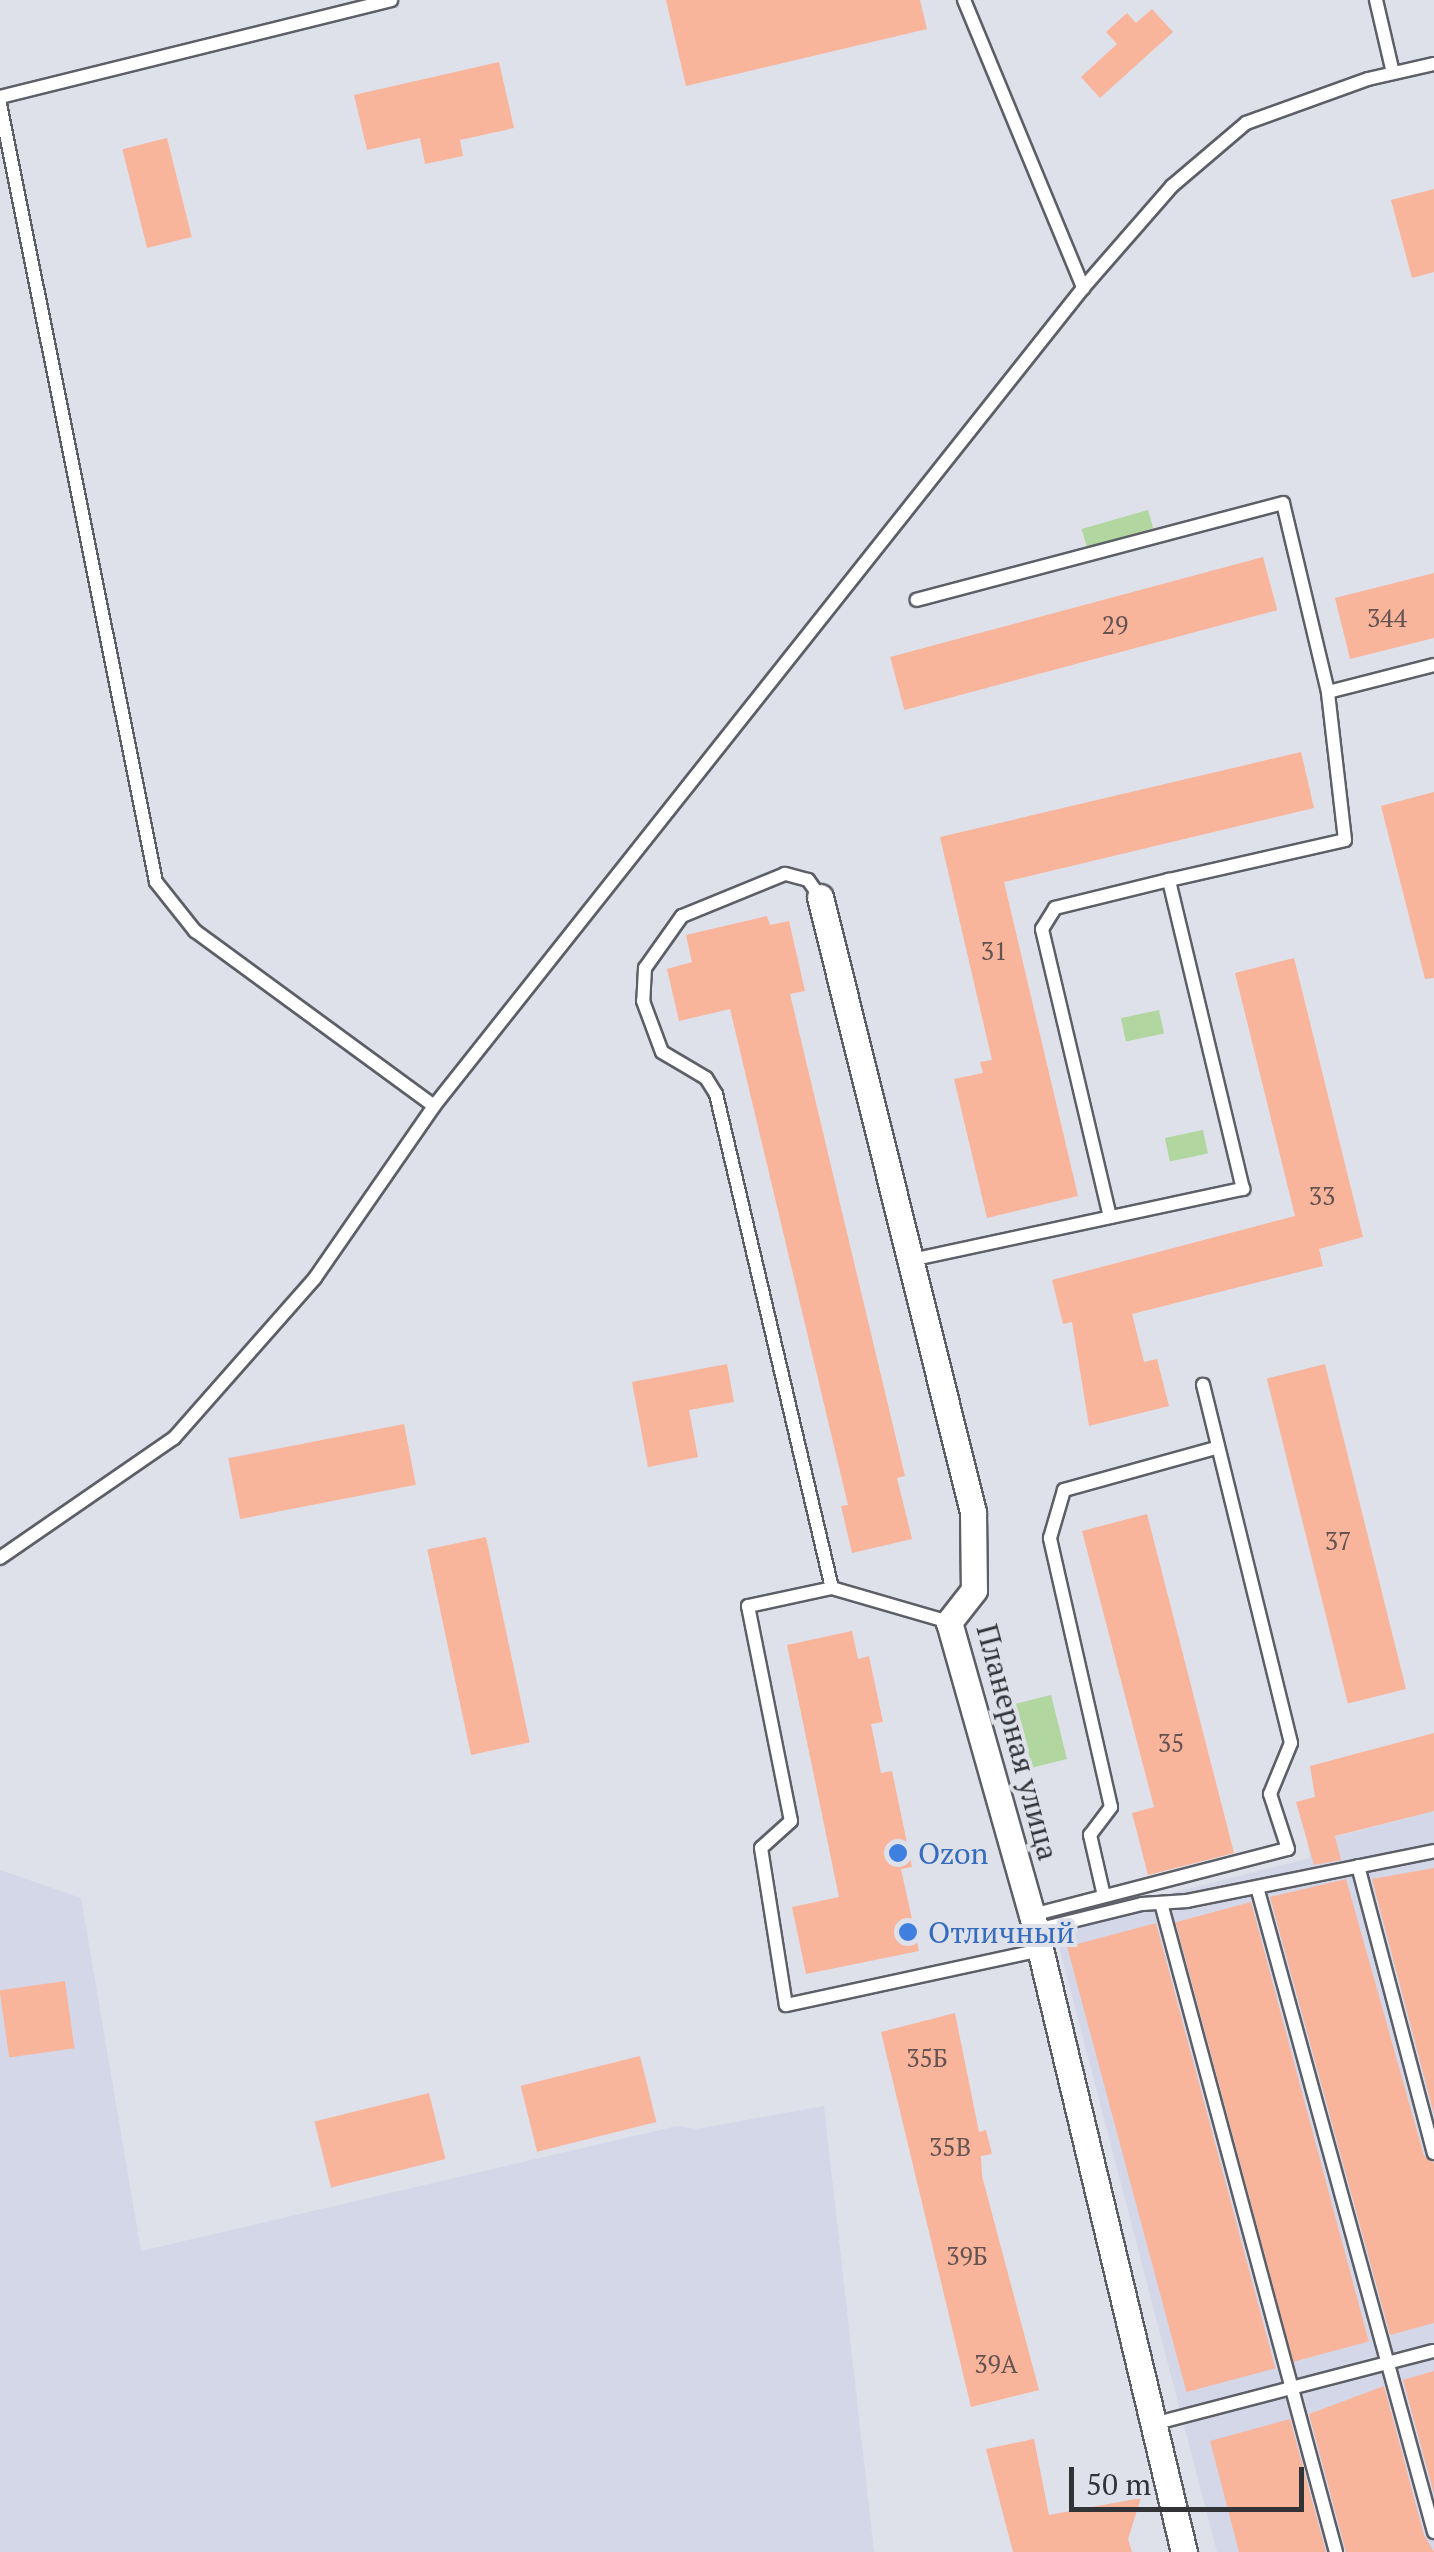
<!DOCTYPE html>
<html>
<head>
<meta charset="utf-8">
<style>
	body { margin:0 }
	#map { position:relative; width:1434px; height:2552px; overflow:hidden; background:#dee1ea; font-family:"PT Serif",serif }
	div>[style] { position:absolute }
	.built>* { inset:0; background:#d3d7e7 }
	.green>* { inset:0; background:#b2d6a0; transform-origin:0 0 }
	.building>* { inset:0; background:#f9b49c; transform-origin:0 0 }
	.roads { filter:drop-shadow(2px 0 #5d5f67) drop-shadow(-2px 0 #5d5f67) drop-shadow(0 2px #5d5f67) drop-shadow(0 -2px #5d5f67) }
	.service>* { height:12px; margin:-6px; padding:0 6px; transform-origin:6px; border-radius:6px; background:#fff }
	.minor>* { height:25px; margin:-12.5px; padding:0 12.5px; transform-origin:12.5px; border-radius:12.5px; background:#fff }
	.dots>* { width:28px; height:28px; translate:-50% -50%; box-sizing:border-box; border:5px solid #dee1ea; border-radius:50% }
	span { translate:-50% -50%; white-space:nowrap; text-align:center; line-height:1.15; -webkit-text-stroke:8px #dee1ea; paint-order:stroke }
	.number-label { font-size:25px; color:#645350 }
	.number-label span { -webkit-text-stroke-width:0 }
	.street-label { font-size:30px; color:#323337 }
	.shop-label { font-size:30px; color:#366cbe }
	.left { translate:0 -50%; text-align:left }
	.scale { position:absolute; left:1069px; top:2467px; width:235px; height:45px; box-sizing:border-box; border:5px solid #323337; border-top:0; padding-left:12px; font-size:30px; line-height:35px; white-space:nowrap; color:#323337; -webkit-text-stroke:8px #dee1ea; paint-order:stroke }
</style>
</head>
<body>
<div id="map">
	<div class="built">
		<i style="clip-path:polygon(1434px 1811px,1434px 2552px,1217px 2552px,1053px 1923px,1310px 1858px,1308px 1844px)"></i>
		<i style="clip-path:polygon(0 1870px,81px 1898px,141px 2251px,677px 2126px,696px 2129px,824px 2106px,874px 2552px,0 2552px)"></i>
	</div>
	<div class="green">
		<i style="left:1148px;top:510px;width:19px;height:69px;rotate:74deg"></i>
		<i style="left:1159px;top:1010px;width:24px;height:39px;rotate:78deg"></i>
		<i style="left:1203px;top:1130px;width:24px;height:39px;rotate:78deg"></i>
		<i style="left:1051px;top:1695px;width:66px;height:36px;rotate:76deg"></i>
	</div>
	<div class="building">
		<i style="clip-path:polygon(666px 0,920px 0,927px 29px,686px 86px)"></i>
		<i style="clip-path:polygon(1152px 9px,1173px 32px,1100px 98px,1081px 77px,1117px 44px,1106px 32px,1127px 13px,1136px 23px)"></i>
		<i style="clip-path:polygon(499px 62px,514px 128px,460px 140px,463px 156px,425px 164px,420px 138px,367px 150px,354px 95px)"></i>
		<i style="left:167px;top:138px;width:102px;height:46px;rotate:76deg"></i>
		<i style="clip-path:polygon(1434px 189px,1434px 272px,1412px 278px,1391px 200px)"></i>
		<i style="left:1263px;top:557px;width:55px;height:386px;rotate:75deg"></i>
		<i style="clip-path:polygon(1434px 573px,1434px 638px,1350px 659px,1335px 598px)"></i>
		<i style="clip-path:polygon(1301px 752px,1314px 808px,1004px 882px,1078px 1196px,987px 1218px,954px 1079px,983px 1073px,980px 1062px,992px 1060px,940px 837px)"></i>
		<i style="clip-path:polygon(1434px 792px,1434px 978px,1425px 979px,1381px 806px)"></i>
		<i style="clip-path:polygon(767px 916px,770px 925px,789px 921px,805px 991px,790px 994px,905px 1476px,897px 1478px,912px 1539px,852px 1553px,841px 1506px,848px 1505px,730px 1009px,679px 1021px,667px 969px,692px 962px,686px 935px)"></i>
		<i style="clip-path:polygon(1294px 958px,1363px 1237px,1319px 1249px,1323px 1266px,1132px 1314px,1144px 1362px,1157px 1359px,1169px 1406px,1089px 1426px,1072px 1322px,1063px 1324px,1052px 1280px,1295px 1216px,1235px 973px)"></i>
		<i style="clip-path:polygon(727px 1364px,734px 1402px,689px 1410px,698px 1457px,648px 1467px,632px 1382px)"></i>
		<i style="left:1325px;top:1364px;width:335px;height:60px;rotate:76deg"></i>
		<i style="left:404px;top:1424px;width:62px;height:179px;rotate:79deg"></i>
		<i style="clip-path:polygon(1147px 1514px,1234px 1853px,1148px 1875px,1132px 1813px,1154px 1807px,1082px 1531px)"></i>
		<i style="left:486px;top:1537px;width:210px;height:60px;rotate:78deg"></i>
		<i style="clip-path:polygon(852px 1631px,858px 1659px,869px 1656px,883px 1722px,871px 1724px,881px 1773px,892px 1771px,912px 1867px,901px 1869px,919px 1951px,806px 1974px,792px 1907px,839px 1897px,787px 1645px)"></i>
		<i style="clip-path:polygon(1434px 1733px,1434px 1811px,1335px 1836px,1341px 1860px,1314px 1865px,1296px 1802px,1315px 1797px,1310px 1766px)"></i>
		<i style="clip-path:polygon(1434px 1868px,1434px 2114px,1372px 1879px)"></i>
		<i style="clip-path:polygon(1346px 1879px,1424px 2156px,1434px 2163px,1434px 2323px,1390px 2335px,1270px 1897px)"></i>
		<i style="left:1251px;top:1902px;width:455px;height:78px;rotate:75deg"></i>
		<i style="left:1156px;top:1923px;width:461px;height:92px;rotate:75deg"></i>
		<i style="left:65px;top:1981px;width:68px;height:66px;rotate:82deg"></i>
		<i style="clip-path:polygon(955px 2013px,979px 2132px,986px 2130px,992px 2154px,981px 2156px,982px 2176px,1039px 2390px,971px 2407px,881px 2032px)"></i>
		<i style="left:640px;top:2056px;width:68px;height:123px;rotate:76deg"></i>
		<i style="left:429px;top:2093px;width:68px;height:118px;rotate:76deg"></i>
		<i style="clip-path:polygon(1434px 2371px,1434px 2494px,1403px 2380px)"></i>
		<i style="clip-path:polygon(1384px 2386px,1424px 2535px,1434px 2552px,1346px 2552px,1309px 2414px)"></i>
		<i style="clip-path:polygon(1290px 2419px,1326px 2552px,1239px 2552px,1210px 2441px)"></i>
		<i style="clip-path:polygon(1034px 2439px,1049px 2515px,1141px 2498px,1128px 2539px,1132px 2552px,1013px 2552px,986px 2449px)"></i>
	</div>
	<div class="roads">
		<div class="service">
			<i style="left:964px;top:0;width:312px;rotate:67.5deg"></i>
			<i style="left:1376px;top:0;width:75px;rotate:76.9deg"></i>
			<i style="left:0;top:97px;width:403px;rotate:-13.9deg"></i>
			<i style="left:0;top:104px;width:793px;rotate:78.66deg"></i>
			<i style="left:156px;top:882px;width:63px;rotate:51.5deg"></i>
			<i style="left:195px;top:931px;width:296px;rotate:36.2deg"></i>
			<i style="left:434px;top:1106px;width:1044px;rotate:-51.57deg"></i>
			<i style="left:1083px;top:288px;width:135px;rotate:-48.9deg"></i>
			<i style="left:1172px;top:186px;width:97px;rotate:-40.4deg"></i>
			<i style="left:1246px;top:123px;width:130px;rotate:-19.8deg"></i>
			<i style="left:1368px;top:79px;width:68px;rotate:-12.8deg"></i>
			<i style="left:1328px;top:692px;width:109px;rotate:-14.3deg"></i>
			<i style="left:820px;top:897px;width:21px;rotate:-125deg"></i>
			<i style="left:808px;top:880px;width:24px;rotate:-165deg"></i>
			<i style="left:785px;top:874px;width:111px;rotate:157.8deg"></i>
			<i style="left:682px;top:916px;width:64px;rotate:125.4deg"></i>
			<i style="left:645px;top:968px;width:33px;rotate:93deg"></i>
			<i style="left:643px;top:1001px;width:54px;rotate:69.6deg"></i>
			<i style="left:662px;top:1052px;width:51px;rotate:30.6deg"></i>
			<i style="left:706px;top:1078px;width:19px;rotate:58deg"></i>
			<i style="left:716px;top:1094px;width:507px;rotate:76.79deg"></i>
			<i style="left:1110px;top:1217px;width:296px;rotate:-103.3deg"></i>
			<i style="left:1042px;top:929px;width:25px;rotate:-58deg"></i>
			<i style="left:1055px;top:908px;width:117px;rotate:-13.8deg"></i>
			<i style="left:911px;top:1260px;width:340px;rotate:-12.1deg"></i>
			<i style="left:1243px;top:1189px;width:318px;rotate:-103.5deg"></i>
			<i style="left:1169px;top:880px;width:180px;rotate:-12.8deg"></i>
			<i style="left:1345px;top:840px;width:149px;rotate:-96.6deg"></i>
			<i style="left:1328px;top:692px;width:194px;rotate:-103.4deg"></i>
			<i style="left:1283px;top:503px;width:379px;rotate:165.2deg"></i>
			<i style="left:0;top:1558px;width:211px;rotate:-34.6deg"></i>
			<i style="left:174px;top:1438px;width:213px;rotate:-48.6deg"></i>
			<i style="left:315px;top:1278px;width:209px;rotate:-55.3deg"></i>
			<i style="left:949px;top:1622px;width:122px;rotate:-163.8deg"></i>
			<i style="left:832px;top:1588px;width:86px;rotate:167.9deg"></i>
			<i style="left:748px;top:1606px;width:219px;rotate:78.7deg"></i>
			<i style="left:791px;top:1821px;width:40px;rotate:138deg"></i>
			<i style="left:761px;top:1848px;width:159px;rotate:81deg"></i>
			<i style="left:786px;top:2005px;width:260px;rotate:-12.2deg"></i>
			<i style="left:1358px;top:1866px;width:297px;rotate:75.2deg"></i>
			<i style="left:1257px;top:1887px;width:669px;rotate:74.65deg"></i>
			<i style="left:1104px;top:1896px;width:63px;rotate:-102.9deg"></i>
			<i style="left:1090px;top:1835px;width:35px;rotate:-53deg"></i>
			<i style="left:1111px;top:1807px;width:276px;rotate:-102.8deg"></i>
			<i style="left:1050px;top:1538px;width:50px;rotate:-73.7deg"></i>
			<i style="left:1064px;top:1490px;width:157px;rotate:-15.5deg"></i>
			<i style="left:1161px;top:1903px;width:672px;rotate:74.91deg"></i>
			<i style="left:1032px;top:1915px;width:264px;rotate:-14.5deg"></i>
			<i style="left:1288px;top:1849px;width:58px;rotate:-108.1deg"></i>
			<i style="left:1270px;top:1794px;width:55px;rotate:-67.6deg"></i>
			<i style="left:1291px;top:1743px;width:369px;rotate:-103.8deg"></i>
			<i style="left:1036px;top:1930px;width:109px;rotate:-13.8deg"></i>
			<i style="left:1142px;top:1904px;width:45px;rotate:-3.8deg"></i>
			<i style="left:1187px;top:1901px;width:252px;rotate:-11.4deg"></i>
			<i style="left:1153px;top:2424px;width:290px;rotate:-14.6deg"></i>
		</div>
		<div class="minor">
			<i style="left:820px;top:897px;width:634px;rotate:76.03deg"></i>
			<i style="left:973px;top:1512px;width:78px;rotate:89.3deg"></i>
			<i style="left:974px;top:1590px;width:41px;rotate:128deg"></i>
			<i style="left:949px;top:1622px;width:305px;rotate:74.2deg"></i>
			<i style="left:1032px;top:1915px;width:655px;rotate:76.58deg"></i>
		</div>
	</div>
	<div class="dots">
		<i style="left:898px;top:1853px;background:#3f7fe0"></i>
		<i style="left:908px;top:1932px;background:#3f7fe0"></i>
	</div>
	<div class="number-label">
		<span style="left:1387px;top:618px">344</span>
		<span style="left:1115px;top:625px">29</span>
		<span style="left:994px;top:951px">31</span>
		<span style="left:1322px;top:1196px">33</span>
		<span style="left:1338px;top:1541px">37</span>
		<span style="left:1171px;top:1743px">35</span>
		<span style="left:927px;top:2058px">35Б</span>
		<span style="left:950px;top:2147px">35В</span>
		<span style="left:967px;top:2256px">39Б</span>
		<span style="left:996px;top:2364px">39А</span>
	</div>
	<div class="street-label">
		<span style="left:1018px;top:1742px;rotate:75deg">Планерная улица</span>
	</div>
	<div class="shop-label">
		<span class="left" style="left:918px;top:1853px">Ozon</span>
		<span class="left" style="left:928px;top:1932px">Отличный</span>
	</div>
	<div class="scale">50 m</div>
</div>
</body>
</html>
